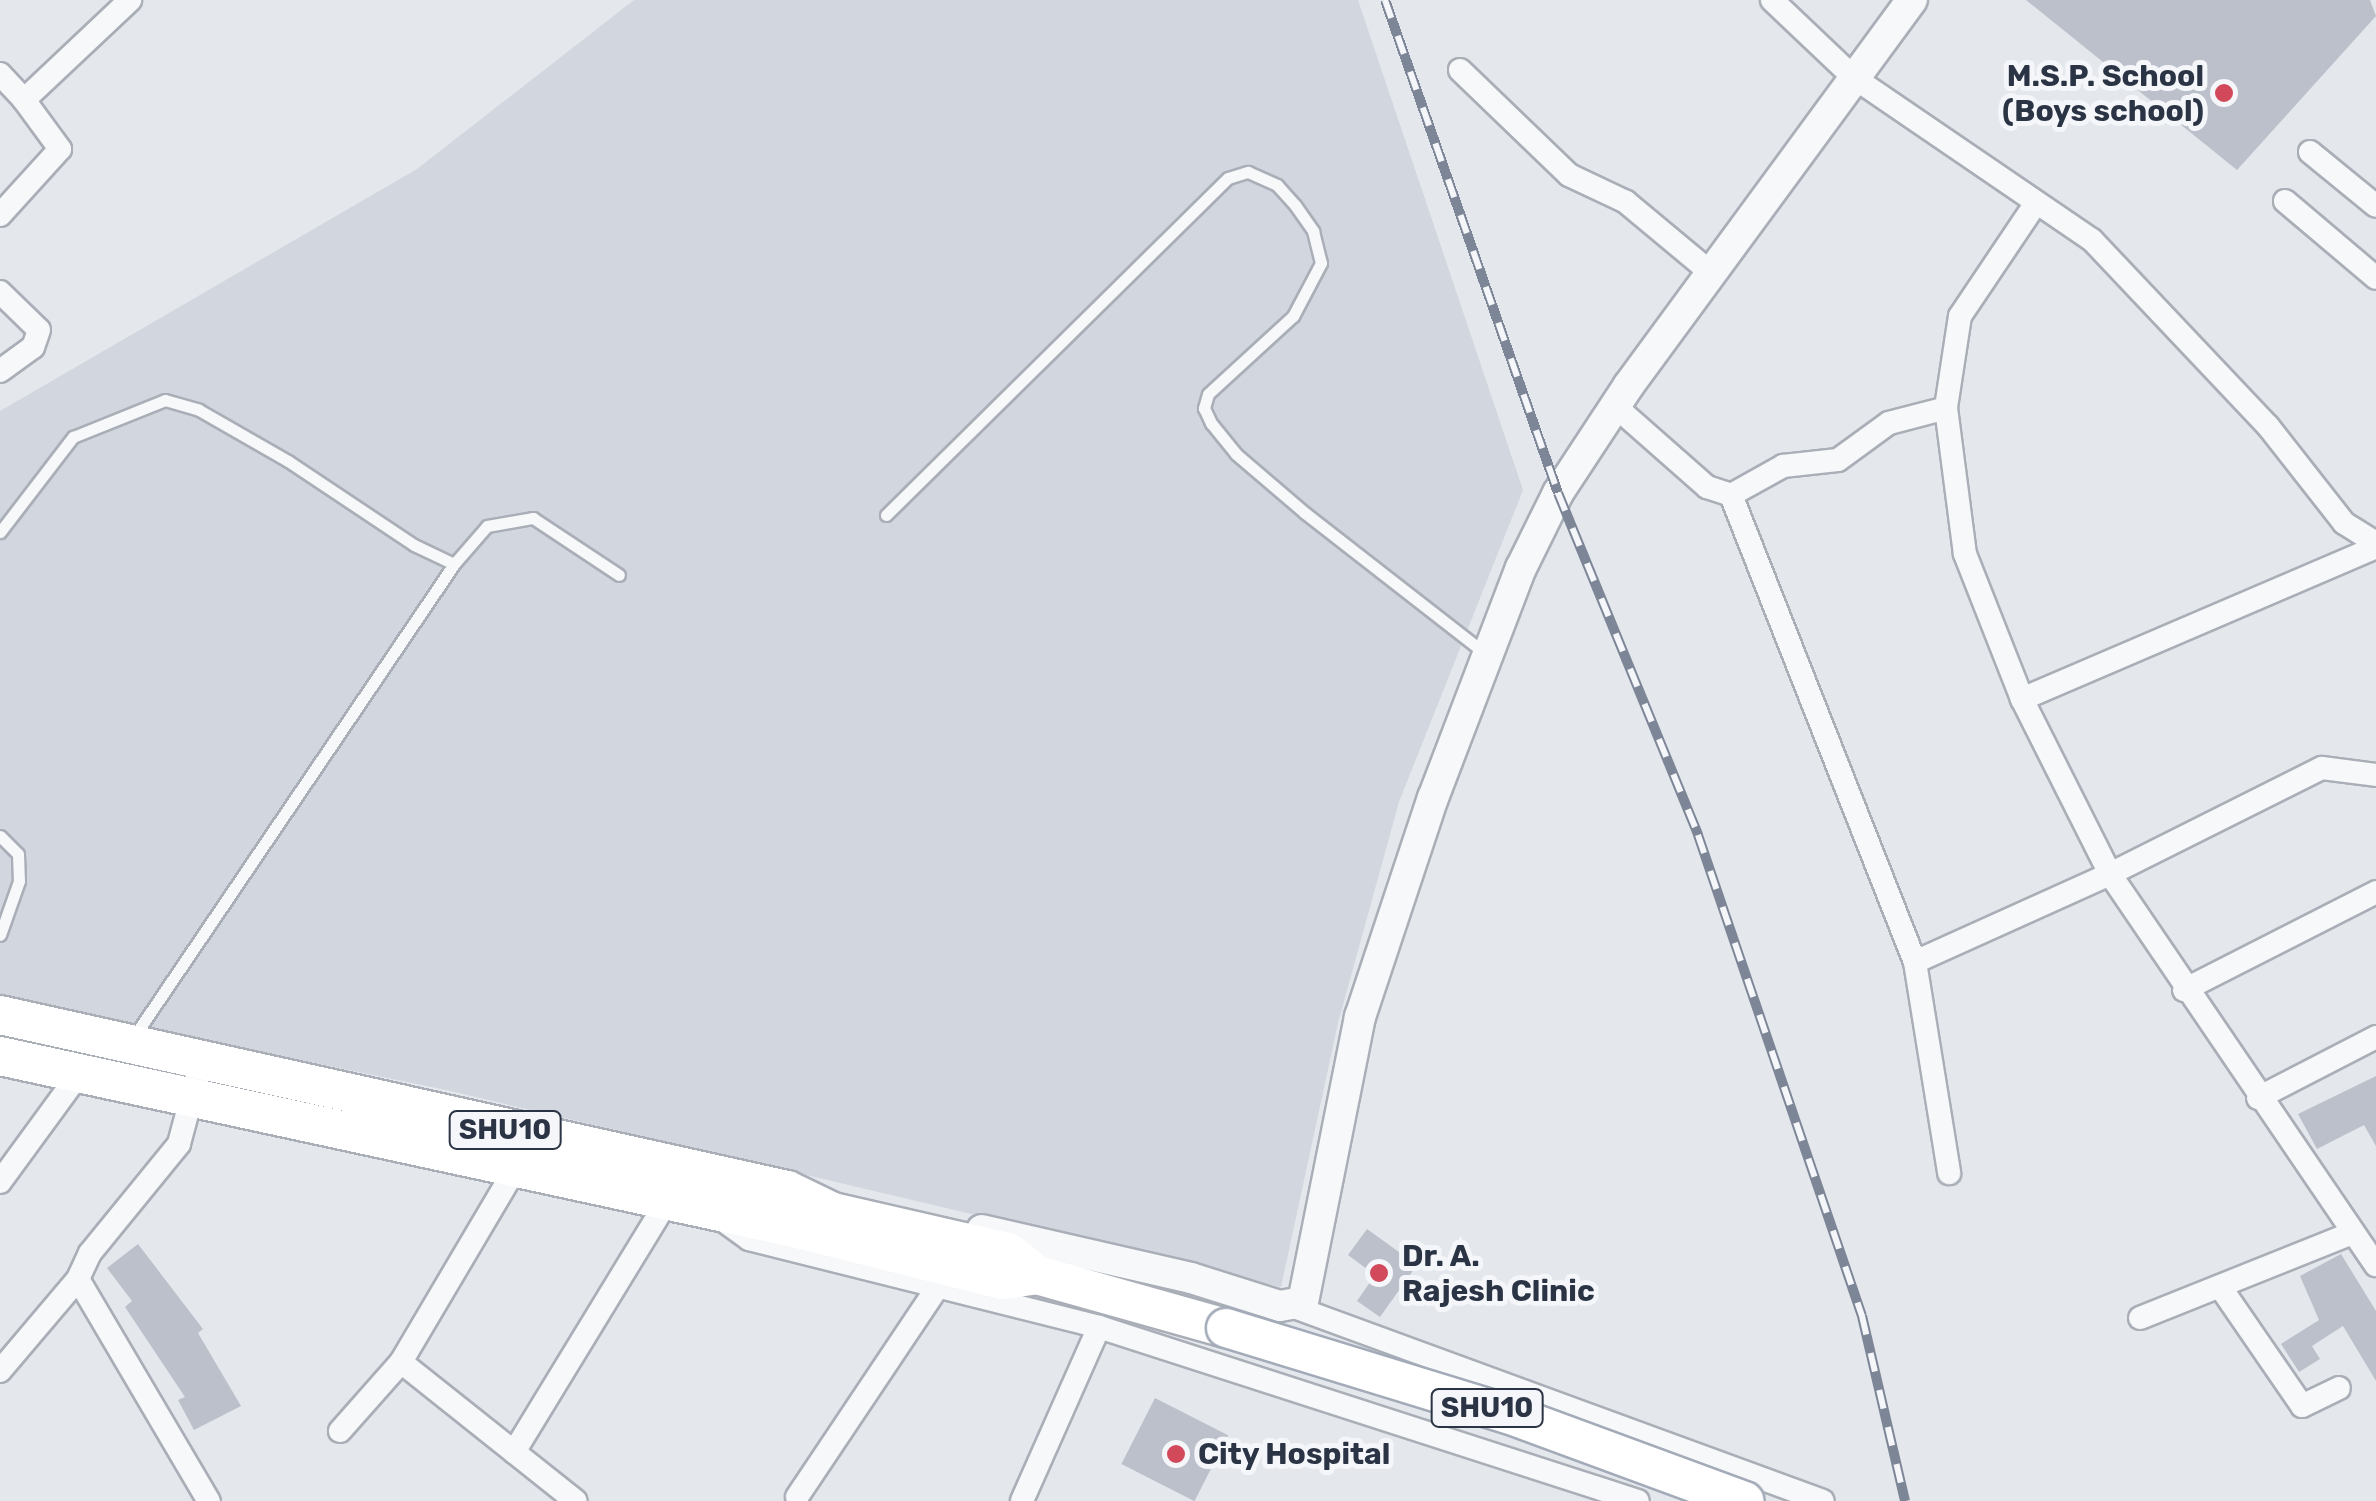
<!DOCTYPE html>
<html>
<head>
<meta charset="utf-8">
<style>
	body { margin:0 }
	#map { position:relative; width:2376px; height:1501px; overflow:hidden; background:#e4e7ec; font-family:Rubik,sans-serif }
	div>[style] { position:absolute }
	.built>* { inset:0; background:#d2d6de }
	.building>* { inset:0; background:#bbc0ca; transform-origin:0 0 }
	.roads { filter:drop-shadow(2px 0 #a9aeb7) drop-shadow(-2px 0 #a9aeb7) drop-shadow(0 2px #a9aeb7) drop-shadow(0 -2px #a9aeb7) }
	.service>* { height:11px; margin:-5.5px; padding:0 5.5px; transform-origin:5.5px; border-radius:5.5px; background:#f7f8fa }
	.minor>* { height:22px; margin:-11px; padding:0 11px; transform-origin:11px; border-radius:11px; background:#f7f8fa }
	.tertiary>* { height:30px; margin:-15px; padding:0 15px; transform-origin:15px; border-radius:15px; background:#f7f8fa }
	.primary>* { height:38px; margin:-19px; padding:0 19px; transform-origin:19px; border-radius:19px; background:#fff }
	.rail>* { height:10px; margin-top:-5px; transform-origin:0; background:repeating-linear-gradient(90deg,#f4f6f9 0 19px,#7d8696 0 38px); box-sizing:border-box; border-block:2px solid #7d8696 }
	.bridges { filter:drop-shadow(2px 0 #a3abb8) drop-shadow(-2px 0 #a3abb8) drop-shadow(0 2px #a3abb8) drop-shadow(0 -2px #a3abb8) }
	.primary-bridge>* { height:38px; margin:-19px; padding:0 19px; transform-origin:19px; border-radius:19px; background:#fff }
	.dots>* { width:28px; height:28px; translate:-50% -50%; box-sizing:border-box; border:5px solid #f4f6f9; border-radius:50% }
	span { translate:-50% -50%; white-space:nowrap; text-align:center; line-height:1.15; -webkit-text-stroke:10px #f4f6f9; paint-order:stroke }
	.shield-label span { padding:2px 8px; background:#f4f6f9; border:2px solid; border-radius:8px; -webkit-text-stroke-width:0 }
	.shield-label { font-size:28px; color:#2b3445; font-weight:700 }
	.poi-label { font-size:30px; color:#2b3445; font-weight:700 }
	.right { translate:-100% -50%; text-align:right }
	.left { translate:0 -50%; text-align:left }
</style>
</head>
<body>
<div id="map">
	<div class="built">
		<i style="clip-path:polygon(634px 0,1358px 0,1523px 490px,1399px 802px,1338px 1023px,1281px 1287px,446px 1090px,0 998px,0 411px,417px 169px)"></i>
	</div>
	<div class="building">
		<i style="clip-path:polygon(2026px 0,2370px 0,2376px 16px,2237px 170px)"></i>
		<i style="clip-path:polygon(2376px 1076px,2376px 1146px,2364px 1125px,2317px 1149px,2298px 1114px)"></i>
		<i style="clip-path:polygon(1367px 1229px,1417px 1265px,1380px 1317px,1357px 1301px,1375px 1275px,1348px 1255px)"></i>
		<i style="clip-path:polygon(138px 1244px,203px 1329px,198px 1333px,241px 1406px,194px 1430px,178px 1400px,185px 1397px,125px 1307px,132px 1301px,107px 1268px)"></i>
		<i style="clip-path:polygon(2341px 1254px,2376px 1311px,2376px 1381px,2343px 1326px,2312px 1346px,2320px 1359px,2299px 1372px,2281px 1344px,2319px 1320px,2300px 1276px)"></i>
		<i style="left:1155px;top:1398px;width:82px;height:74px;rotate:27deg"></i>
	</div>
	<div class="roads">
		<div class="service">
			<i style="left:886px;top:515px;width:480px;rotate:-44.6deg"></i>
			<i style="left:1228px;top:178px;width:21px;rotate:-17deg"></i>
			<i style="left:1248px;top:172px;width:32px;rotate:24deg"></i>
			<i style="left:1277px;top:185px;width:27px;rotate:48deg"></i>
			<i style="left:1295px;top:205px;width:32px;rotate:55deg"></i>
			<i style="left:1313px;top:231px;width:33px;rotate:76deg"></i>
			<i style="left:1321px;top:263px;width:60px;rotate:117.8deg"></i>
			<i style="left:1293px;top:316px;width:115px;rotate:137.5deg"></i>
			<i style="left:1208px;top:394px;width:15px;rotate:106deg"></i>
			<i style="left:1204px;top:408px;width:17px;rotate:65deg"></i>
			<i style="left:1211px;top:423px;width:40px;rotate:51deg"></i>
			<i style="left:1236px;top:454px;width:91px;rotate:40.5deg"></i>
			<i style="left:1305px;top:513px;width:229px;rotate:37.9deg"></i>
			<i style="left:0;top:532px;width:120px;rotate:-52.5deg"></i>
			<i style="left:73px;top:437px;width:99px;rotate:-21.9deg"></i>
			<i style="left:165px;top:400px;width:35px;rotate:16deg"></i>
			<i style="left:199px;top:410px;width:103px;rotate:29.8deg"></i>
			<i style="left:288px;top:461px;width:151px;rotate:33.7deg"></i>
			<i style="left:414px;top:545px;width:44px;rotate:25.4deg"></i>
			<i style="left:454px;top:564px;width:50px;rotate:-49deg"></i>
			<i style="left:487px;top:526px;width:47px;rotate:-9.9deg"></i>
			<i style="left:533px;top:518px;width:103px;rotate:33.5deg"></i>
			<i style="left:0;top:836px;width:25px;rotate:45deg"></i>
			<i style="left:18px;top:854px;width:27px;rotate:88deg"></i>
			<i style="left:19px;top:881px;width:57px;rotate:109.4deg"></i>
			<i style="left:133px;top:1038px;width:572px;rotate:-55.89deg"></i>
		</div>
		<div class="minor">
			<i style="left:1772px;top:0;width:112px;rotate:43.5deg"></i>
			<i style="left:1853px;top:77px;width:289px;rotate:34.3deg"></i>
			<i style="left:2092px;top:240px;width:256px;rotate:46.6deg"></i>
			<i style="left:2268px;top:426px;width:123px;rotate:51.9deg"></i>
			<i style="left:2344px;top:523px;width:38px;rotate:32deg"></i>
			<i style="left:1460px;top:70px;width:151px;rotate:43.9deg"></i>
			<i style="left:1569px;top:175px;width:63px;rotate:25.3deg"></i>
			<i style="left:1626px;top:202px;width:109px;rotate:39.8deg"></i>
			<i style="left:0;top:74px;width:35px;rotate:47deg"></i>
			<i style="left:2310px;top:152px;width:85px;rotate:39.3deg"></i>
			<i style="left:2285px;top:201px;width:119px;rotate:40.2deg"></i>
			<i style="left:2036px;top:203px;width:136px;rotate:123.9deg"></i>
			<i style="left:1960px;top:316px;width:93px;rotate:98.7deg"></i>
			<i style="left:1946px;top:408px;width:147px;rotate:82.6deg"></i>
			<i style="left:1965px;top:554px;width:156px;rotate:68.5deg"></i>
			<i style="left:2022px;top:699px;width:196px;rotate:63.3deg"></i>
			<i style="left:2110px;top:874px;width:473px;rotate:55.8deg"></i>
			<i style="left:0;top:215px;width:89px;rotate:-47.7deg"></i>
			<i style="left:60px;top:149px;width:61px;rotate:-126.3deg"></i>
			<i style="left:24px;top:100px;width:146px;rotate:-43.3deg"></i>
			<i style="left:0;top:292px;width:54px;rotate:44.3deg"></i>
			<i style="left:39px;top:330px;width:18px;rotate:109deg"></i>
			<i style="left:33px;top:347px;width:41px;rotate:144deg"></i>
			<i style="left:1615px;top:406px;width:123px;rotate:41.4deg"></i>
			<i style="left:1707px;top:487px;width:25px;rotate:18deg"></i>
			<i style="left:1731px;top:495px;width:60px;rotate:-29.1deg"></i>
			<i style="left:1783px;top:466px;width:55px;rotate:-6.2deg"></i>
			<i style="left:1838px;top:460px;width:63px;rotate:-36deg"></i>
			<i style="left:1889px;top:423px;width:59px;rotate:-14.7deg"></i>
			<i style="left:1731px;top:495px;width:502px;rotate:68.5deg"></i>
			<i style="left:1915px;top:962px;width:214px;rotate:80.8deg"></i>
			<i style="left:2022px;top:699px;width:385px;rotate:-23.2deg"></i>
			<i style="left:1915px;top:962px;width:214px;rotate:-24.3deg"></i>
			<i style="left:2110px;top:874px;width:237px;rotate:-26.6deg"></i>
			<i style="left:2322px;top:768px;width:54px;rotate:7.4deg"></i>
			<i style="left:2184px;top:990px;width:216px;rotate:-27deg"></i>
			<i style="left:202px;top:1058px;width:89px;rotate:105deg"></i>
			<i style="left:179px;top:1144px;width:141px;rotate:129.2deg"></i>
			<i style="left:90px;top:1253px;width:29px;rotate:115deg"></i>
			<i style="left:78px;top:1279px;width:258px;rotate:59.5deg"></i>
			<i style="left:2258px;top:1098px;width:133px;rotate:-27.3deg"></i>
			<i style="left:0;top:1182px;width:134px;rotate:-53.8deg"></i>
			<i style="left:720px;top:1218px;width:36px;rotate:36deg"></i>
			<i style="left:749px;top:1239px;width:361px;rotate:14.1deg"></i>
			<i style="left:1099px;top:1327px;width:190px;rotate:113.9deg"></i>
			<i style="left:2221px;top:1288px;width:143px;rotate:55.5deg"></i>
			<i style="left:2302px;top:1406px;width:41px;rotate:-25.9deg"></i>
			<i style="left:1294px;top:1307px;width:563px;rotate:20.14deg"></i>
			<i style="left:2140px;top:1318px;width:226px;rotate:-21.8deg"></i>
			<i style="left:1099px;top:1327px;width:566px;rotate:17.89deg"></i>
			<i style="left:401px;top:1362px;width:223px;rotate:38.5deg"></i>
			<i style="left:0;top:1371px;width:121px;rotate:-49.7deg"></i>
			<i style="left:340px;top:1431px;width:92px;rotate:-48.5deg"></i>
			<i style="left:401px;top:1362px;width:222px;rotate:-59.4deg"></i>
			<i style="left:514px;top:1452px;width:294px;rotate:-58.6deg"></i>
			<i style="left:797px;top:1497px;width:254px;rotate:-56.2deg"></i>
		</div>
		<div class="tertiary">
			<i style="left:982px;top:1230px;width:214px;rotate:12.9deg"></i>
			<i style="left:1191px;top:1278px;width:93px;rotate:17.5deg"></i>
			<i style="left:1280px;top:1306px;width:23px;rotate:-10deg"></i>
			<i style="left:1303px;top:1302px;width:291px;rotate:-78.7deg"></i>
			<i style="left:1360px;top:1017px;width:231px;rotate:-71.6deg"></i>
			<i style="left:1433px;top:798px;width:246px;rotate:-69.1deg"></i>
			<i style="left:1521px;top:568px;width:84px;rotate:-63.7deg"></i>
			<i style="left:1558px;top:493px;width:129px;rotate:-56.7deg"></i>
			<i style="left:1629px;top:385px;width:478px;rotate:-53.7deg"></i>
		</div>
		<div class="primary">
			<i style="left:0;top:1015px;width:806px;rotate:12.54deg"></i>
			<i style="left:787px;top:1190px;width:51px;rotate:25.6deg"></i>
			<i style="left:833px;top:1212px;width:180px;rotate:12.9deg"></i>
			<i style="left:1008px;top:1252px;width:37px;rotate:38deg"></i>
			<i style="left:1037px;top:1275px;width:196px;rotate:15.7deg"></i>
			<i style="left:0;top:1056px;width:812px;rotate:12.22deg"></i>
			<i style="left:794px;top:1228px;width:215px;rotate:14deg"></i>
			<i style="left:1003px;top:1280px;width:34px;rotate:-8deg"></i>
		</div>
	</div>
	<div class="rail">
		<i style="left:1385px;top:0;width:522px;rotate:70.66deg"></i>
		<i style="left:1558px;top:493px;width:370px;rotate:67.7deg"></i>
		<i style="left:1698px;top:835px;width:508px;rotate:71.17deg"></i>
		<i style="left:1862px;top:1316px;width:190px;rotate:76.9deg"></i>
	</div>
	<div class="bridges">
		<div class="primary-bridge">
			<i style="left:1226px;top:1328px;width:295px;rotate:17deg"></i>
			<i style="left:1508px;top:1414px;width:252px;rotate:20.2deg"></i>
		</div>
	</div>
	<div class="dots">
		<i style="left:2224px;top:93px;background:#d1495b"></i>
		<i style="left:1379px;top:1273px;background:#d1495b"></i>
		<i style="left:1176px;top:1454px;background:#d1495b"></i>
	</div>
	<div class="shield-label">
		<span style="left:505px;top:1130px">SHU10</span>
		<span style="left:1487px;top:1408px">SHU10</span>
	</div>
	<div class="poi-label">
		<span class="right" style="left:2204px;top:93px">M.S.P. School<br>(Boys school)</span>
		<span class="left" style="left:1402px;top:1273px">Dr. A.<br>Rajesh Clinic</span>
		<span class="left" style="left:1198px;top:1454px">City Hospital</span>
	</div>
</div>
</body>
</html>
